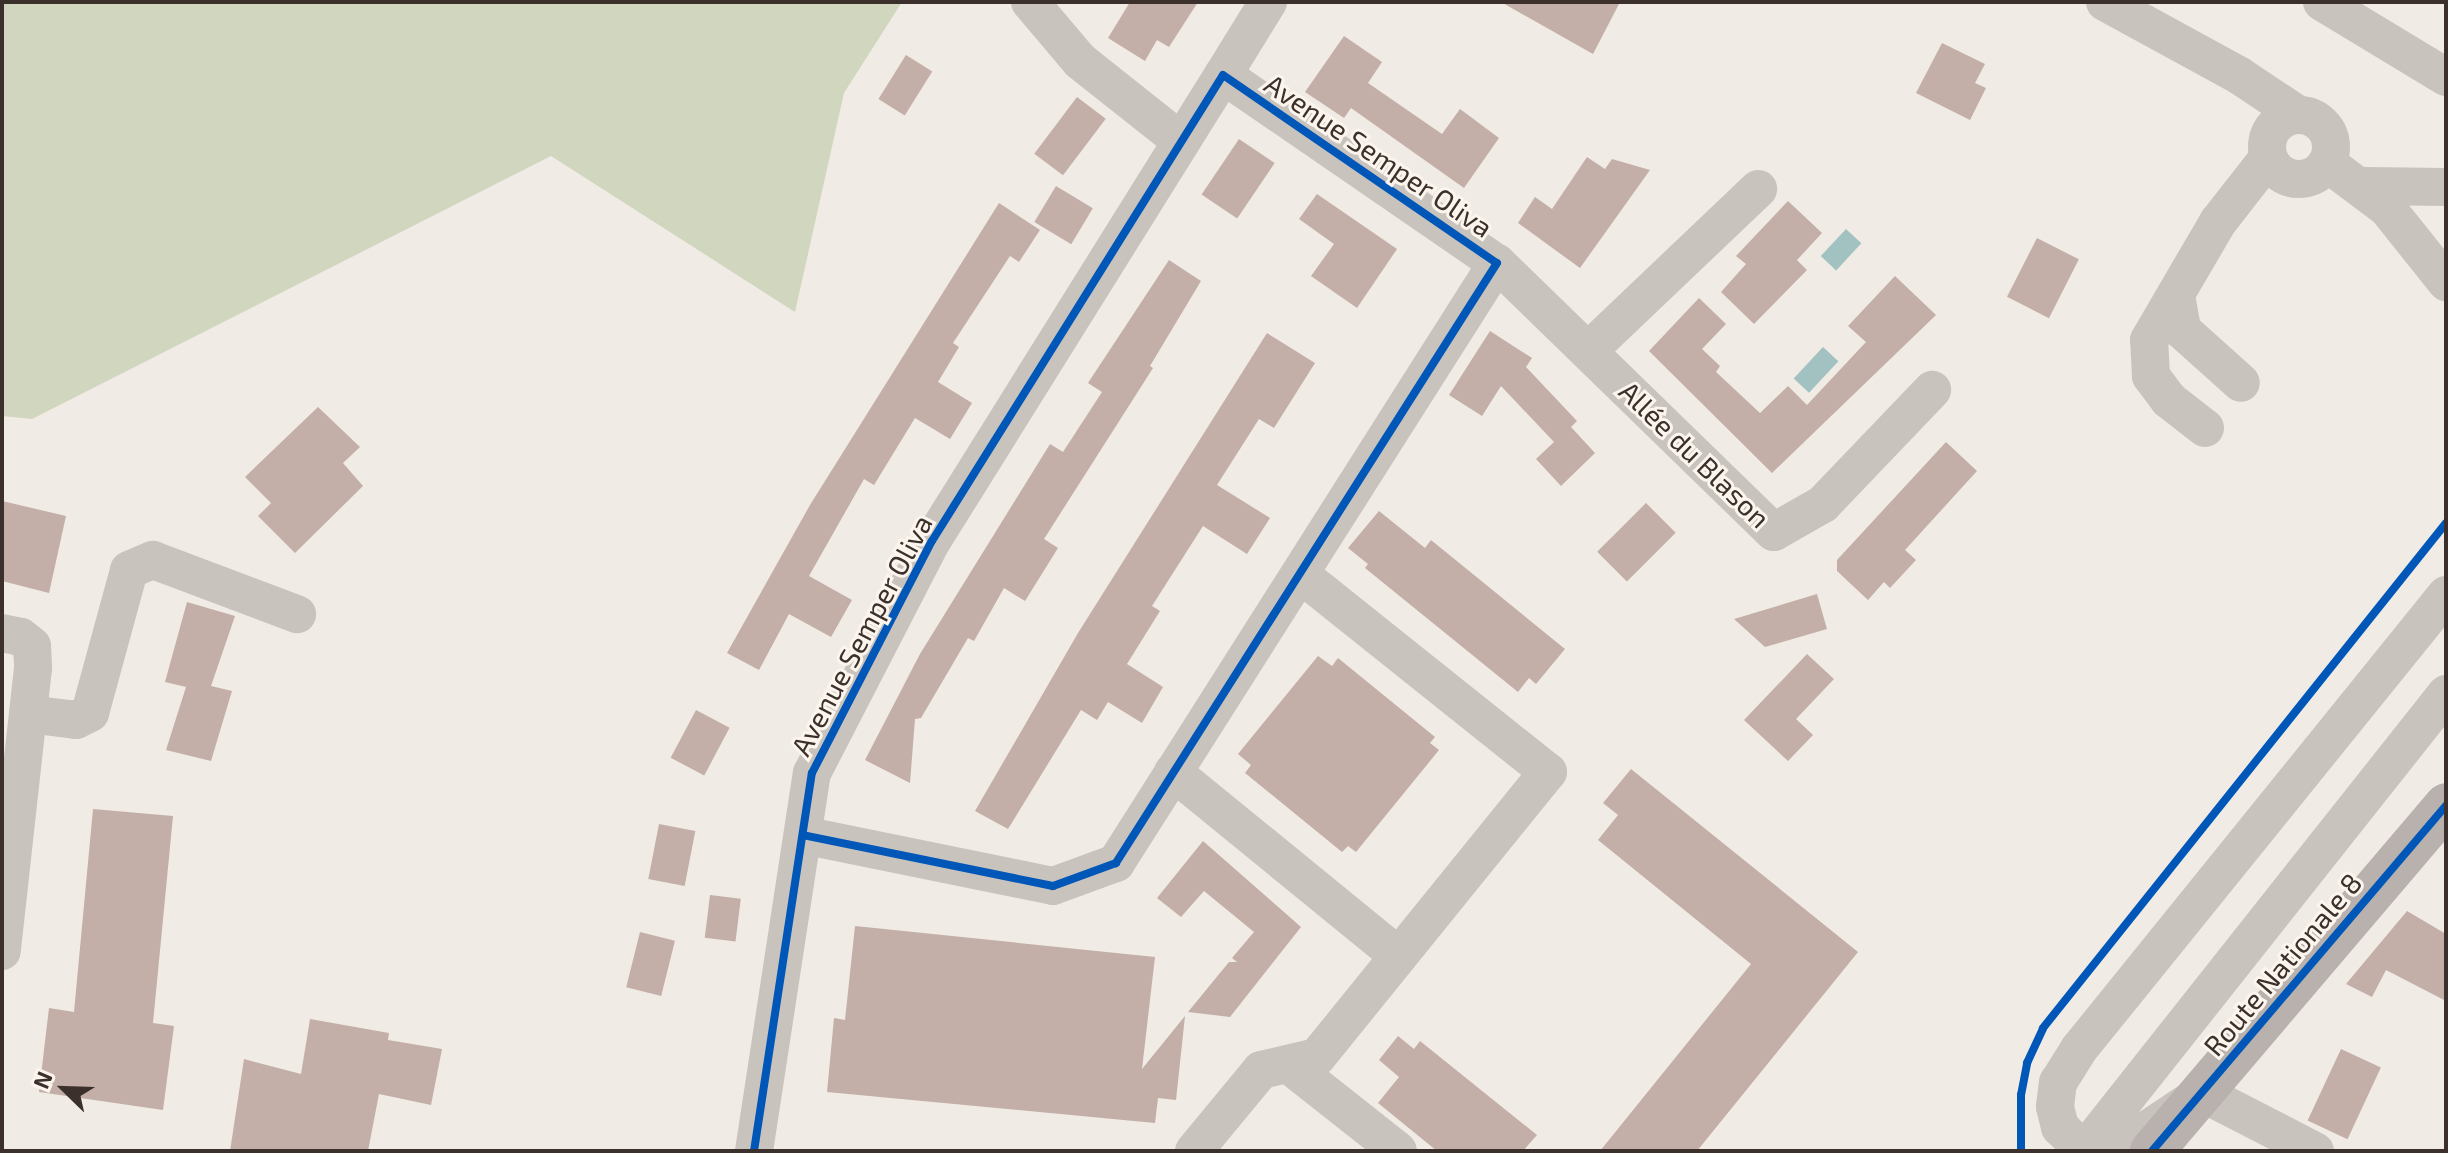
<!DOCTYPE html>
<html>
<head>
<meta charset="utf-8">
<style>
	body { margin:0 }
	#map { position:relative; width:2448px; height:1153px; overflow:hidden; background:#f0ebe5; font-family:"Exo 2",sans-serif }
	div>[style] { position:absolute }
	.green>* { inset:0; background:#d1d6bf }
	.water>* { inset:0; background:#a1c2c1; transform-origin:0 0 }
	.building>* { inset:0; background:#c3afa7; transform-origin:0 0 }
	.minor>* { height:38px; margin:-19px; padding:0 19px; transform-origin:19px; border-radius:19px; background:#c9c3be }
	.minor>.ring { margin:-19px; padding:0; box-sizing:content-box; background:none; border:38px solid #c9c3be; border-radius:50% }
	.major>* { height:44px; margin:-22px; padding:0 22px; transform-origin:22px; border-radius:22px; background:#b8b1ad }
	.cycleway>* { height:8px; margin:-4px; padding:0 4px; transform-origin:4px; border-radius:4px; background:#0057b8 }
	span { translate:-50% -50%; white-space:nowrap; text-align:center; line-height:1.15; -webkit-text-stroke:6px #fbf5ee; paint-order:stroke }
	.street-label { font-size:28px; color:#3b302b }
	.frame { position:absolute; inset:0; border:4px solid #3b302b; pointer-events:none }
	.north { position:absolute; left:24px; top:1049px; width:80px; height:80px; -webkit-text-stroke:6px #fbf5ee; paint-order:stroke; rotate:293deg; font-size:22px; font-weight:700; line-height:32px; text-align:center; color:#3b302b }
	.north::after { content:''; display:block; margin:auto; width:28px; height:36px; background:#3b302b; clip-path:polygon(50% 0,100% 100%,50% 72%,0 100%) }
</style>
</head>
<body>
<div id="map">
	<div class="green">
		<i style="clip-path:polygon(2px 2px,902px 2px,844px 93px,795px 312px,551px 156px,32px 419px,2px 416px)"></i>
	</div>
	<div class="water">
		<i style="left:1846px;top:229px;width:21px;height:37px;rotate:43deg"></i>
		<i style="left:1823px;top:347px;width:21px;height:43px;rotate:43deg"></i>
	</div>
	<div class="building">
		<i style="clip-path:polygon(1130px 2px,1198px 2px,1169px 47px,1157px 40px,1145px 61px,1108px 38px)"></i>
		<i style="clip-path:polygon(1501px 2px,1620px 2px,1593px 54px)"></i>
		<i style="clip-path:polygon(1344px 36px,1382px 62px,1368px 83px,1442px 134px,1460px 109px,1499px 138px,1464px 188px,1351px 108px,1344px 118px,1305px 92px)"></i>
		<i style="clip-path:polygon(1942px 43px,1985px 64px,1975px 83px,1986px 88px,1970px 120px,1916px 93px)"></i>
		<i style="left:906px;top:55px;width:31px;height:52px;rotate:32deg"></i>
		<i style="left:1077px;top:97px;width:36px;height:71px;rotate:37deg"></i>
		<i style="left:1239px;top:139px;width:43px;height:67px;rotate:34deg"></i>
		<i style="clip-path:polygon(1587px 157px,1605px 169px,1612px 159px,1650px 170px,1580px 268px,1518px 223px,1535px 197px,1552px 209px)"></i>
		<i style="left:1056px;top:186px;width:43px;height:42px;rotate:31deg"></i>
		<i style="clip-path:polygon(1317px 194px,1397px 249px,1357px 308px,1311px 276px,1334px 244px,1299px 219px)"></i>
		<i style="clip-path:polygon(1788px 201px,1822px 233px,1797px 260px,1807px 270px,1754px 324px,1721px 292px,1746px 264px,1736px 256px)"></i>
		<i style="clip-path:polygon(999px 203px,1040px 230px,1019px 262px,1010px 256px,953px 343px,959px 347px,938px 382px,972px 403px,950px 439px,915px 418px,874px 485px,864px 479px,809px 576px,852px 600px,831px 637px,789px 614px,759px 670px,727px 653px,810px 505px)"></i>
		<i style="left:2037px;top:238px;width:47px;height:66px;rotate:27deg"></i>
		<i style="clip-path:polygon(1169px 260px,1201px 281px,1150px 366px,1153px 368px,1044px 539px,1058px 548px,1025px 601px,1004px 588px,974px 641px,968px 638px,921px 718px,915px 719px,910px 783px,865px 760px,920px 654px,1050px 444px,1063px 452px,1102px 392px,1088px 383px)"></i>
		<i style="clip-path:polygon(1895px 276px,1936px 315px,1772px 473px,1649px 351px,1699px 298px,1726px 324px,1702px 349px,1720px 366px,1716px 372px,1760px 413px,1788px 386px,1807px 405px,1866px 342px,1848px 326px)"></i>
		<i style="clip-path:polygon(1490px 331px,1532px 358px,1526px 367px,1577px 421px,1571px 427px,1595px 453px,1561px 486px,1536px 459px,1554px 442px,1501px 386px,1482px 416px,1449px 395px)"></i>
		<i style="clip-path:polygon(1267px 333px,1315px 363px,1274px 428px,1259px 419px,1217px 485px,1270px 518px,1247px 554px,1203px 526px,1152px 606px,1160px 611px,1127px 664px,1163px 687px,1142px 723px,1108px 702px,1097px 720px,1081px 710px,1008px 829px,975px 811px,1078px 633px)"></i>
		<i style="clip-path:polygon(318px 407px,360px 447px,343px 463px,363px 486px,295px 553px,258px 516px,271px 503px,245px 477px)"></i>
		<i style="clip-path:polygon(1946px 442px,1977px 471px,1905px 550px,1916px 560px,1890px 588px,1884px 582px,1868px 600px,1837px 571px,1837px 560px)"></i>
		<i style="clip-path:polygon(2px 501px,66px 516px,49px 593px,2px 581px)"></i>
		<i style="left:1646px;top:503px;width:42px;height:69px;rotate:45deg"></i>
		<i style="clip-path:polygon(1379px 511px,1425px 548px,1431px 540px,1565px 649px,1536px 684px,1529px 678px,1518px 692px,1365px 568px,1368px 564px,1348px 548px)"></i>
		<i style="clip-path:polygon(1817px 594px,1827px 629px,1765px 647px,1734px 619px)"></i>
		<i style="clip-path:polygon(187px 602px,235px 616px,211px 686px,232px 691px,211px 761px,166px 750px,186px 687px,165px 682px)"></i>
		<i style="clip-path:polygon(1807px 654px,1834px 679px,1796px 719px,1813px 735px,1788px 761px,1744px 720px)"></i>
		<i style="clip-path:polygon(1318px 656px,1332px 666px,1338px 658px,1435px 737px,1430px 743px,1439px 750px,1356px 852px,1348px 846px,1342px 852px,1245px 773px,1251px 765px,1238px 754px)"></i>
		<i style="left:696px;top:710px;width:38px;height:54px;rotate:28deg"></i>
		<i style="clip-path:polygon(1631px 769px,1858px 952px,1697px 1151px,1600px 1151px,1751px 964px,1598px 840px,1618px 815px,1603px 803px)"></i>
		<i style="clip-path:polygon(93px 809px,173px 816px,153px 1023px,174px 1026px,163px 1110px,39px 1092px,49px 1008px,74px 1012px)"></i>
		<i style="left:659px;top:824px;width:37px;height:56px;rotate:11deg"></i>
		<i style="clip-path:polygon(1203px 841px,1301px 927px,1230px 1017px,1188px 1012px,1229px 962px,1237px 962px,1232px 958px,1254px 932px,1204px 891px,1181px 917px,1157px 898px)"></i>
		<i style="left:710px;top:895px;width:31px;height:43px;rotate:7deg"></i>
		<i style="clip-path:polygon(2407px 911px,2446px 934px,2446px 1001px,2386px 970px,2372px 997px,2346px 984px)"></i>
		<i style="clip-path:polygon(855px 926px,1155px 957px,1142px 1069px,1185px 1016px,1176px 1100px,1158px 1098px,1155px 1123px,827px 1092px,834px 1018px,845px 1020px)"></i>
		<i style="left:640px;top:932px;width:36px;height:57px;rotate:14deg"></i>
		<i style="clip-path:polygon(310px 1019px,389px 1033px,388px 1040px,442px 1049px,431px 1105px,379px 1094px,368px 1151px,230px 1151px,244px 1059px,301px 1074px)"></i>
		<i style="clip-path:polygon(1398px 1036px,1414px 1049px,1420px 1041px,1537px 1135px,1523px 1151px,1437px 1151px,1378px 1103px,1399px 1077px,1379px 1060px)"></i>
		<i style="left:2341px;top:1049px;width:44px;height:79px;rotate:25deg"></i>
	</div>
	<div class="minor">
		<i style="left:1030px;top:2px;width:77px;rotate:49.7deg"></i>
		<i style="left:1080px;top:61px;width:129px;rotate:38.4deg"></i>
		<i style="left:2105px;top:2px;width:154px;rotate:28.7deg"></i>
		<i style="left:2240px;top:76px;width:69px;rotate:33.7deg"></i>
		<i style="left:2322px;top:2px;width:145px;rotate:31.2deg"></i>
		<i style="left:1223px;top:75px;width:86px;rotate:-58.3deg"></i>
		<i class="ring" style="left:2267px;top:115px;width:26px;height:26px"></i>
		<i style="left:2327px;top:163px;width:75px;rotate:36.9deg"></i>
		<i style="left:2387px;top:208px;width:95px;rotate:51.4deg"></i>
		<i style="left:2364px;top:186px;width:82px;rotate:0.7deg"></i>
		<i style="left:1497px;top:263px;width:386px;rotate:44.2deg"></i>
		<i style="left:1774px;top:532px;width:56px;rotate:-29.7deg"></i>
		<i style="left:1823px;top:504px;width:158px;rotate:-46.3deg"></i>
		<i style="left:2176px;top:295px;width:36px;rotate:80deg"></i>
		<i style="left:2182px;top:330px;width:79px;rotate:41.9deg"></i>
		<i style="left:1588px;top:351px;width:235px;rotate:-43.6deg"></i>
		<i style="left:2205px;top:428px;width:46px;rotate:-142.1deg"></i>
		<i style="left:2169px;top:400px;width:30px;rotate:-127deg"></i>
		<i style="left:2151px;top:376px;width:36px;rotate:-93deg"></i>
		<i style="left:2149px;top:340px;width:137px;rotate:-59.7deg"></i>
		<i style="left:2218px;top:222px;width:81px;rotate:-52deg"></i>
		<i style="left:2446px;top:595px;width:584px;rotate:128.95deg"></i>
		<i style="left:2079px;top:1049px;width:39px;rotate:122deg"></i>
		<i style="left:2058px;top:1082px;width:25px;rotate:97deg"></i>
		<i style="left:2055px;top:1107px;width:21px;rotate:76deg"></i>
		<i style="left:2060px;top:1127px;width:34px;rotate:45deg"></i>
		<i style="left:2084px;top:1151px;width:583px;rotate:-51.62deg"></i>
		<i style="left:2px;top:633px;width:19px;rotate:12deg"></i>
		<i style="left:21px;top:637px;width:14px;rotate:39deg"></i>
		<i style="left:32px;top:646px;width:22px;rotate:87deg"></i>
		<i style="left:33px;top:668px;width:285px;rotate:96.3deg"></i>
		<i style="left:28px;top:714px;width:48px;rotate:7.1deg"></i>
		<i style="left:76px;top:720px;width:16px;rotate:-27deg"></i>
		<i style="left:90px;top:713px;width:148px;rotate:-74.7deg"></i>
		<i style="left:129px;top:570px;width:26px;rotate:-23deg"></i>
		<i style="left:153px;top:560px;width:154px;rotate:20.6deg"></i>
		<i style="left:1173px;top:772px;width:291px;rotate:39.2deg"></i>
		<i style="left:1288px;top:1064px;width:140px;rotate:38.3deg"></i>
		<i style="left:754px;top:1151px;width:382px;rotate:-81.3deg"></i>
		<i style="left:812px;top:773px;width:261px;rotate:-62.7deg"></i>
		<i style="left:932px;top:541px;width:549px;rotate:-58.02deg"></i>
		<i style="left:1223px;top:75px;width:332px;rotate:34.5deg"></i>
		<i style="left:1497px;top:263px;width:711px;rotate:122.42deg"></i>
		<i style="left:1116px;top:863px;width:67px;rotate:159.9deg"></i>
		<i style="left:1053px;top:886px;width:255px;rotate:-168.5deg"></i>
		<i style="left:1194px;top:1151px;width:105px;rotate:-50.4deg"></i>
		<i style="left:1261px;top:1070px;width:57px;rotate:-13.1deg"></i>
		<i style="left:1317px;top:1057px;width:367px;rotate:-51deg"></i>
		<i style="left:1548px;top:772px;width:317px;rotate:-141.4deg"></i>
		<i style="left:2115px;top:1151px;width:105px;rotate:-33.7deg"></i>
		<i style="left:2202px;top:1093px;width:127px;rotate:27.2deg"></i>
	</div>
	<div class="major">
		<i style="left:2152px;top:1151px;width:454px;rotate:-49.6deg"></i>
	</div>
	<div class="cycleway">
		<i style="left:754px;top:1151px;width:382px;rotate:-81.3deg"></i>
		<i style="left:812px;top:773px;width:261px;rotate:-62.7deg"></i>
		<i style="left:932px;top:541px;width:549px;rotate:-58.02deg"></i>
		<i style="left:1223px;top:75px;width:332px;rotate:34.5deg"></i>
		<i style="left:1497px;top:263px;width:711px;rotate:122.42deg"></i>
		<i style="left:1116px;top:863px;width:67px;rotate:159.9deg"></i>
		<i style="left:1053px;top:886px;width:255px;rotate:-168.5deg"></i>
		<i style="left:2021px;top:1151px;width:56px;rotate:-90deg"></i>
		<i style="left:2021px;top:1095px;width:33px;rotate:-79deg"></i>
		<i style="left:2027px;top:1063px;width:38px;rotate:-65deg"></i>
		<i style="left:2043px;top:1028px;width:646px;rotate:-51.41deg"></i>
		<i style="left:2152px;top:1151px;width:454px;rotate:-49.6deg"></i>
	</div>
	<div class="street-label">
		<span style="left:1379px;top:155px;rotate:34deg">Avenue Semper Oliva</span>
		<span style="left:1695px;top:454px;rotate:44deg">Allée du Blason</span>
		<span style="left:861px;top:635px;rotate:-62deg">Avenue Semper Oliva</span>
		<span style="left:2282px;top:964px;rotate:-50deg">Route Nationale 8</span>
	</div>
	<div class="frame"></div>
	<div class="north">N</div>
</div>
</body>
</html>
